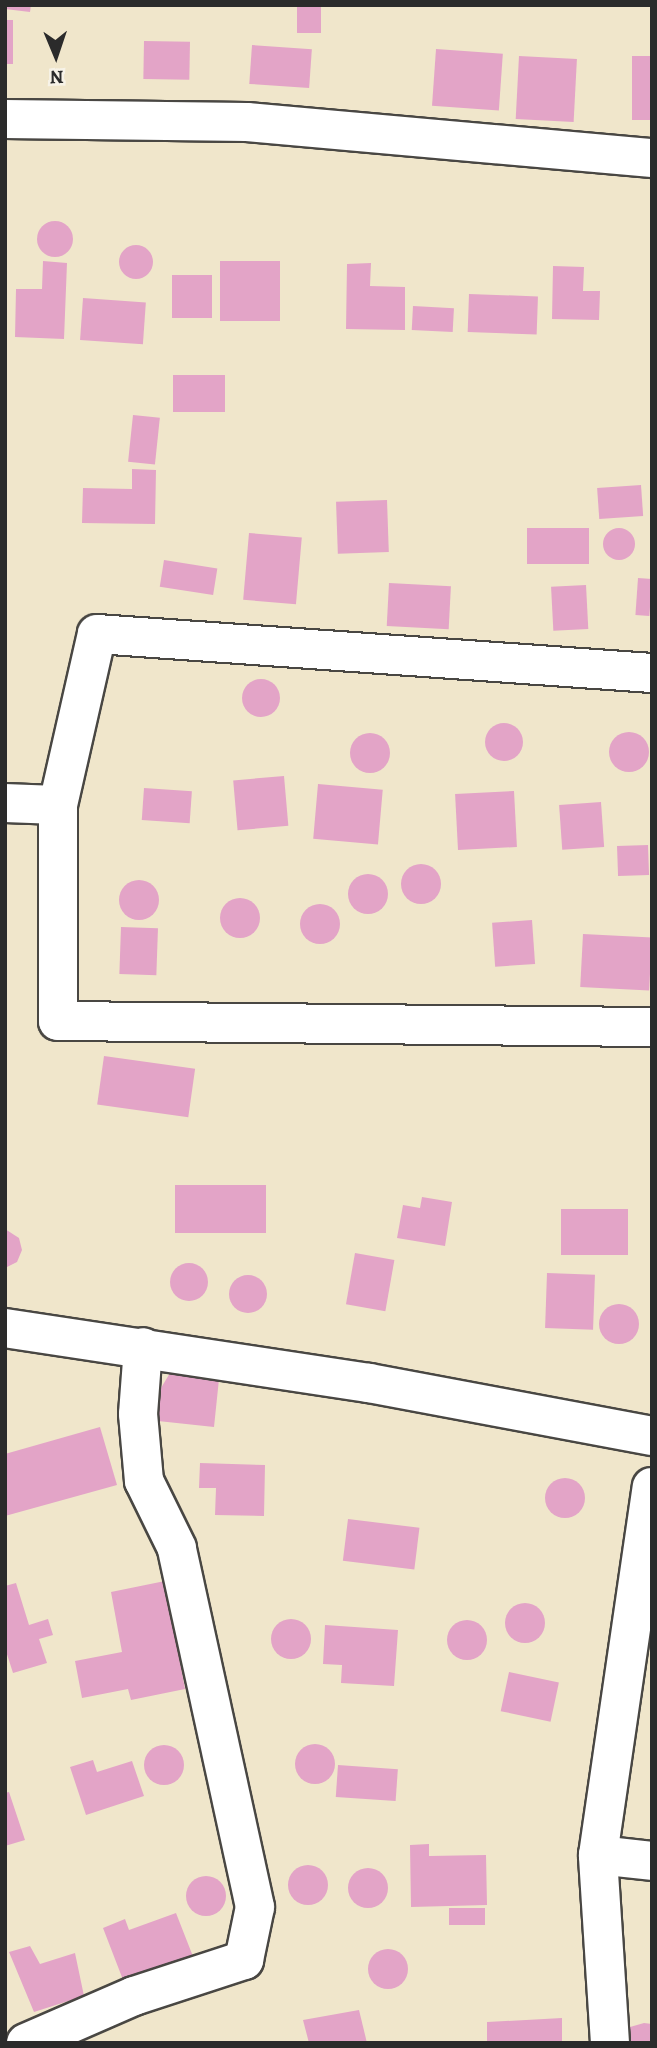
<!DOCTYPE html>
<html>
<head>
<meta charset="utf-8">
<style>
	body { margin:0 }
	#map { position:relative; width:657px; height:2048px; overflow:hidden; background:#f0e6cb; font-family:Alegreya,serif }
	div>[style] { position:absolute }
	.building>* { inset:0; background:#e3a4c7; transform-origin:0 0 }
	.round { border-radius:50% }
	.roads { filter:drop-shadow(2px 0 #494743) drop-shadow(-2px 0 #494743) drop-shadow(0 2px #494743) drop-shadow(0 -2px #494743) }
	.minor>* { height:38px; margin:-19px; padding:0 19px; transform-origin:19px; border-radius:19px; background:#fff }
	span { translate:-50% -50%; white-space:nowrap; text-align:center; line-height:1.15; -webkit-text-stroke:5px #f7f3e8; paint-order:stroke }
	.frame { position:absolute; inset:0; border:7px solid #2b2b2b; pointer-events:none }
	.north { position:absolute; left:21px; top:21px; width:70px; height:70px; -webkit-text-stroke:5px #f7f3e8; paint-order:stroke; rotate:178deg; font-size:19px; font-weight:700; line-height:28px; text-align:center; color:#2b2b2b }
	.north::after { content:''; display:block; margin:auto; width:24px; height:32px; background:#2b2b2b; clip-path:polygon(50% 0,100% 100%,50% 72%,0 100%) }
</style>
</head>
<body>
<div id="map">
	<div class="building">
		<i style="clip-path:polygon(5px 5px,31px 5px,30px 12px,5px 9px)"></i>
		<i style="left:297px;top:5px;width:24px;height:28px"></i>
		<i style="left:5px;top:20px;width:8px;height:44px"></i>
		<i style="left:144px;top:41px;width:46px;height:38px;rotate:1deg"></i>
		<i style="left:252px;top:45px;width:60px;height:39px;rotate:4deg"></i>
		<i style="left:436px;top:49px;width:67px;height:57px;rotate:4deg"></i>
		<i style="left:519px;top:56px;width:58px;height:63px;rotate:3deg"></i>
		<i style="left:632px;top:56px;width:20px;height:64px"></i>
		<i class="round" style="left:37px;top:221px;width:36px;height:36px"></i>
		<i class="round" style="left:119px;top:245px;width:34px;height:34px"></i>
		<i style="clip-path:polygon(43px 261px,67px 263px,64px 339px,15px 337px,16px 289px,42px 289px)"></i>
		<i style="left:220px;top:261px;width:60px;height:60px"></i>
		<i style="clip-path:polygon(371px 263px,370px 286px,405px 287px,405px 330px,346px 329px,347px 264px)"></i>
		<i style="clip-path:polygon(553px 266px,584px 267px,583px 291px,600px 291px,599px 320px,552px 319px)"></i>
		<i style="left:172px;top:275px;width:40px;height:43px"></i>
		<i style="left:469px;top:294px;width:69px;height:38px;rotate:2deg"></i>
		<i style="left:83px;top:298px;width:63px;height:42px;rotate:4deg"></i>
		<i style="left:413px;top:306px;width:41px;height:24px;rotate:3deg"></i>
		<i style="left:173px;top:375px;width:52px;height:37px"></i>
		<i style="left:133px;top:415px;width:27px;height:47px;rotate:6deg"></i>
		<i style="clip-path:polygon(132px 469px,156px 470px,155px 524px,82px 523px,83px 488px,132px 489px)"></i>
		<i style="left:641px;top:485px;width:31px;height:44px;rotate:86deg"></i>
		<i style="left:387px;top:500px;width:52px;height:51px;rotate:88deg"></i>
		<i class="round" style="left:603px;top:528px;width:32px;height:32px"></i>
		<i style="left:527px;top:528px;width:62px;height:36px"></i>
		<i style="left:249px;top:533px;width:53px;height:67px;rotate:5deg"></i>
		<i style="left:164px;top:560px;width:54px;height:27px;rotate:9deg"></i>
		<i style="left:638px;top:578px;width:14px;height:37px;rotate:4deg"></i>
		<i style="left:389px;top:583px;width:62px;height:43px;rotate:3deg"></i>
		<i style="left:586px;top:585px;width:44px;height:35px;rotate:87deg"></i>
		<i class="round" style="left:242px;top:679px;width:38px;height:38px"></i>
		<i class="round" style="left:485px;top:723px;width:38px;height:38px"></i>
		<i class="round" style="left:609px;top:732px;width:40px;height:40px"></i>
		<i class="round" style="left:350px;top:733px;width:40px;height:40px"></i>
		<i style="left:284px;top:776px;width:50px;height:51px;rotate:85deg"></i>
		<i style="left:318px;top:784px;width:65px;height:55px;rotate:5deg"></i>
		<i style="left:144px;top:788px;width:48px;height:32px;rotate:4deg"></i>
		<i style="left:514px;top:791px;width:56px;height:59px;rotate:87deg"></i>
		<i style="left:601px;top:802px;width:45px;height:42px;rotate:86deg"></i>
		<i style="left:648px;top:845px;width:30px;height:31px;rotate:88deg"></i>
		<i class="round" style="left:401px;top:864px;width:40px;height:40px"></i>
		<i class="round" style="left:348px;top:874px;width:40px;height:40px"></i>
		<i class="round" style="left:119px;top:880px;width:40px;height:40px"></i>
		<i class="round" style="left:220px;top:898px;width:40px;height:40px"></i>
		<i class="round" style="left:300px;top:904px;width:40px;height:40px"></i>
		<i style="left:532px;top:920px;width:44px;height:40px;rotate:86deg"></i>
		<i style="left:121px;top:927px;width:37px;height:47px;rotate:2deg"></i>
		<i style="left:583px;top:934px;width:69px;height:53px;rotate:3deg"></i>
		<i style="left:104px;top:1056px;width:92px;height:49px;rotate:8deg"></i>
		<i style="left:266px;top:1185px;width:48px;height:91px;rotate:90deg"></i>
		<i style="clip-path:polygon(422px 1197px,452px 1202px,445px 1246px,397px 1238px,403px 1205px,420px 1208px)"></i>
		<i style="left:628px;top:1209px;width:46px;height:67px;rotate:90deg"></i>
		<i style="clip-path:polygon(5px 1229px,19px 1238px,22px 1250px,17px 1262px,5px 1268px)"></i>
		<i style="left:355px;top:1253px;width:40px;height:52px;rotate:10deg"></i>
		<i class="round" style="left:170px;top:1263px;width:38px;height:38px"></i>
		<i style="left:547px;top:1273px;width:48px;height:55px;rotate:2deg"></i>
		<i class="round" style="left:229px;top:1275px;width:38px;height:38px"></i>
		<i class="round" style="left:599px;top:1304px;width:40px;height:40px"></i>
		<i style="clip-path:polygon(170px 1373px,219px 1379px,214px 1427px,158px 1421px,161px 1388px)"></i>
		<i style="clip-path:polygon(100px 1427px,117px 1485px,5px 1516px,5px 1454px)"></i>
		<i style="clip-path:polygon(200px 1463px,265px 1465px,264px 1516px,215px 1515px,216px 1488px,199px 1488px)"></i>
		<i class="round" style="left:545px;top:1478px;width:40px;height:40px"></i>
		<i style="left:348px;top:1519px;width:72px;height:42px;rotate:7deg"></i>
		<i style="clip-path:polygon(165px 1581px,185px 1689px,131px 1700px,128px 1689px,82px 1698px,75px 1661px,122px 1652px,111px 1592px)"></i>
		<i style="clip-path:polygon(16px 1583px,29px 1625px,48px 1619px,53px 1635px,39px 1639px,47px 1663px,13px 1673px,5px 1648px,5px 1586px)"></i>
		<i class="round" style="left:505px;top:1603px;width:40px;height:40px"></i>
		<i class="round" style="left:271px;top:1619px;width:40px;height:40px"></i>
		<i class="round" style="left:447px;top:1620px;width:40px;height:40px"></i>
		<i style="clip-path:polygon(325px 1625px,398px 1630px,394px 1686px,341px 1683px,342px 1665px,323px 1664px)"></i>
		<i style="left:509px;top:1672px;width:51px;height:40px;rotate:12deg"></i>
		<i class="round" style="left:295px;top:1744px;width:40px;height:40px"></i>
		<i class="round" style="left:144px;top:1745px;width:40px;height:40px"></i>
		<i style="clip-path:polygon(93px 1760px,97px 1772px,132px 1761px,144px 1796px,86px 1815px,70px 1767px)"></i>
		<i style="left:338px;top:1765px;width:60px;height:32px;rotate:4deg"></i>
		<i style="clip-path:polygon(9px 1792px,25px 1840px,5px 1846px,5px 1793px)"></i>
		<i style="clip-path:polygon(429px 1844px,429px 1856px,486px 1855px,487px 1905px,411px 1907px,410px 1845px)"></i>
		<i class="round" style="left:288px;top:1865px;width:40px;height:40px"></i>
		<i class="round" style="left:348px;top:1868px;width:40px;height:40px"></i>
		<i class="round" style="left:186px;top:1876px;width:40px;height:40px"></i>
		<i style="left:449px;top:1908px;width:36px;height:17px"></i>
		<i style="clip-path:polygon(176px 1913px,194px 1959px,125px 1985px,103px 1928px,125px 1919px,129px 1930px)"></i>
		<i style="clip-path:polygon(30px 1946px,40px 1964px,75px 1953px,84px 1996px,34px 2012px,9px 1952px)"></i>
		<i class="round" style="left:368px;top:1949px;width:40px;height:40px"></i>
		<i style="clip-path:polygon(359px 2010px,367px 2043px,309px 2043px,303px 2020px)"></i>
		<i style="clip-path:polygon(562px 2018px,562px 2043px,487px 2043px,487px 2022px)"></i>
		<i style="clip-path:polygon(644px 2023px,652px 2024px,652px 2043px,622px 2043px,630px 2027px)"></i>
	</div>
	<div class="roads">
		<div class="minor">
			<i style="left:5px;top:119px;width:242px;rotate:0.7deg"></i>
			<i style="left:247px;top:122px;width:407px;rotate:5.1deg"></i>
			<i style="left:5px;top:803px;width:53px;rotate:2.2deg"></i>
			<i style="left:58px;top:805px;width:216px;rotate:90deg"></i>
			<i style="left:58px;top:1021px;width:594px;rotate:0.58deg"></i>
			<i style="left:58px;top:805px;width:175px;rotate:-77.2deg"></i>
			<i style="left:97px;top:634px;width:556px;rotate:4.02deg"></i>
			<i style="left:5px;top:1328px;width:368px;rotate:8.6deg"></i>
			<i style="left:369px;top:1383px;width:288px;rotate:10.6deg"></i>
			<i style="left:598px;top:1855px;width:54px;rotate:6.3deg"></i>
			<i style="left:26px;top:2043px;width:118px;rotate:-23.5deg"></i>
			<i style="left:134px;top:1996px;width:116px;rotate:-18.1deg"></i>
			<i style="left:244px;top:1960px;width:54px;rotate:-78.3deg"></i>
			<i style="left:255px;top:1907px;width:367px;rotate:-102.3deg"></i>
			<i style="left:177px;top:1548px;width:75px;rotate:-116.2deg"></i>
			<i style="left:144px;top:1481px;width:67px;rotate:-95.1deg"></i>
			<i style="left:138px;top:1414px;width:67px;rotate:-85.7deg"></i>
			<i style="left:610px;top:2043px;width:188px;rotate:-93.7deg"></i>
			<i style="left:598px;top:1855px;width:372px;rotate:-81.7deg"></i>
		</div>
	</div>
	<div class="frame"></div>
	<div class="north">N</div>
</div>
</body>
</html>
